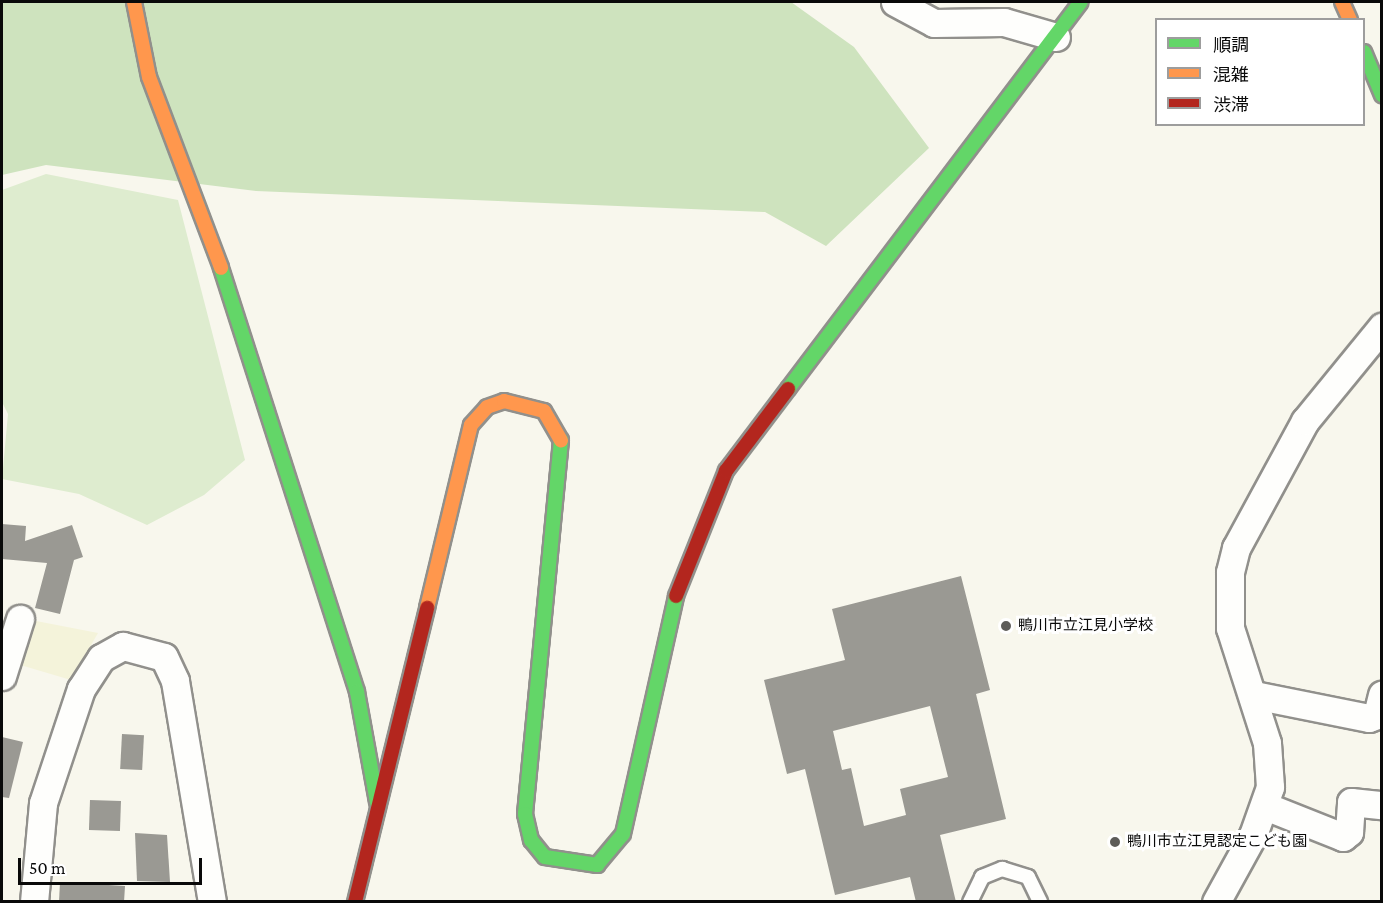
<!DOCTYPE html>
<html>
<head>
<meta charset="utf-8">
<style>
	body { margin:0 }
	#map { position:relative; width:1383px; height:903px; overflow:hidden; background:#f8f7ed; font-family:"Crimson Pro","Noto Sans JP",serif }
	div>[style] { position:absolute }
	.farmland>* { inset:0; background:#f4f3da }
	.green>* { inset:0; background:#deeccf }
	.forest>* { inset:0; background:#cee3be }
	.building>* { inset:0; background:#9a9993; transform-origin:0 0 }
	.roads { filter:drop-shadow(2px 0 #91908c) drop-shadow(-2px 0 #91908c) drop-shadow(0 2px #91908c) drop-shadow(0 -2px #91908c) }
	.lane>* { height:14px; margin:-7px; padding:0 7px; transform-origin:7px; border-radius:7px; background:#fefefc }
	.street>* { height:27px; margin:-13.5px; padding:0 13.5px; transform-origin:13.5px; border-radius:13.5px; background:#fefefc }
	.fast>* { height:14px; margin:-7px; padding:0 7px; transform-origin:7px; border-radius:7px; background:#63d668 }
	.slow>* { height:14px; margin:-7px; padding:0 7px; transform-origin:7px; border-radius:7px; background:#ff974d }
	.jam>* { height:14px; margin:-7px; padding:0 7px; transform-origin:7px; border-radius:7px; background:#b3261e }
	.dots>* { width:16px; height:16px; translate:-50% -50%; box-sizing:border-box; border:3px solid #fff; border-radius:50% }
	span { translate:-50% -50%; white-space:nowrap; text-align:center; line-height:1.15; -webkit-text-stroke:6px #fff; paint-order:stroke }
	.poi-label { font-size:15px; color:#090909 }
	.left { translate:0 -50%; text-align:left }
	.frame { position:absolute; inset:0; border:3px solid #090909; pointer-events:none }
	.legend { position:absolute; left:1155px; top:18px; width:210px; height:108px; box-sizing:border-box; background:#fff; border:2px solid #9d9d9d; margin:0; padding:8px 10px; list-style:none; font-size:18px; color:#090909 }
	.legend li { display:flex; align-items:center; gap:12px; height:30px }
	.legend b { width:30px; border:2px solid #9d9d9d }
	.scale { position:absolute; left:18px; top:858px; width:184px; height:27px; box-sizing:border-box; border:3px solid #090909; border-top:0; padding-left:8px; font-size:18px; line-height:21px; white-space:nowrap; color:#090909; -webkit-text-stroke:4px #fff; paint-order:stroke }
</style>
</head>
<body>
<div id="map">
	<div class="farmland">
		<i style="clip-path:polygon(31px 620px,98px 633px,71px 680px,17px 664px)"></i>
	</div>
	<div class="green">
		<i style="clip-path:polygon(46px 174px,178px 200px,245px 460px,204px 495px,147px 525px,79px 494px,2px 479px,8px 414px,2px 402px,2px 190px)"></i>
	</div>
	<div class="forest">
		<i style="clip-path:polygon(2px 2px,791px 2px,854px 47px,929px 148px,826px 246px,765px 212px,256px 191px,46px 165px,2px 175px)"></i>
	</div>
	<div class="building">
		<i style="clip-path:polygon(2px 524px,26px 526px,25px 541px,72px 525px,83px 557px,74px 560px,60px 614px,35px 608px,47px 563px,2px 559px)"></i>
		<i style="clip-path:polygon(evenodd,961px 576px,990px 690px,976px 694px,1006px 819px,940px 835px,956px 902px,916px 902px,910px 877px,835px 895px,805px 769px,787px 774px,764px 680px,845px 660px,832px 609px,961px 576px,930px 706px,948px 777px,900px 789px,906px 815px,864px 826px,851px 768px,842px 770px,833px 731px,930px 706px)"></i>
		<i style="left:122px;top:734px;width:22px;height:35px;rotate:3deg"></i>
		<i style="clip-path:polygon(2px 737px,23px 742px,9px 798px,2px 797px)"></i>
		<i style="left:90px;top:800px;width:31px;height:30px;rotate:2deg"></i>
		<i style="clip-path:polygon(135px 833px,167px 835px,170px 882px,137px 881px)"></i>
		<i style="clip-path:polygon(60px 882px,125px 886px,124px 902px,59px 902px)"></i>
	</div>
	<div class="roads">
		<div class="lane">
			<i style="left:970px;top:902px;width:28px;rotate:-64deg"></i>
			<i style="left:982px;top:877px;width:22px;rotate:-22deg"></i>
			<i style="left:1002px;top:869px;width:27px;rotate:17deg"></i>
			<i style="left:1028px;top:877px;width:28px;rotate:64deg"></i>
		</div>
		<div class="street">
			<i style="left:895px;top:2px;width:44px;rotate:28.3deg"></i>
			<i style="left:934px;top:23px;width:70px;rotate:-0.8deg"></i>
			<i style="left:1004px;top:22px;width:54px;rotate:16.1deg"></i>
			<i style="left:2px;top:676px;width:60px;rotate:-72.5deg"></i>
			<i style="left:1254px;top:695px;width:117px;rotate:11.3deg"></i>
			<i style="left:1369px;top:718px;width:9px;rotate:-21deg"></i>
			<i style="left:1377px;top:715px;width:21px;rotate:-76deg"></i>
			<i style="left:1265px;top:806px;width:84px;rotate:21.7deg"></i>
			<i style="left:1343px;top:837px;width:8px;rotate:-40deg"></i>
			<i style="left:1349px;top:832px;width:30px;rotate:-86deg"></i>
			<i style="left:1351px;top:802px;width:31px;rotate:6deg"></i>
			<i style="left:34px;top:902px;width:99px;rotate:-84.8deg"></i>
			<i style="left:43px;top:803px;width:120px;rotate:-71.6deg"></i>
			<i style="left:81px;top:689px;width:37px;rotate:-57deg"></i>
			<i style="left:101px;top:658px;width:25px;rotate:-29deg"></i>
			<i style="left:123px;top:646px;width:42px;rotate:15deg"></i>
			<i style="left:164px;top:657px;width:26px;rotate:65deg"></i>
			<i style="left:175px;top:681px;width:224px;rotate:80.5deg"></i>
			<i style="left:1216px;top:902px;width:77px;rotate:-61.1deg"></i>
			<i style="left:1253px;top:835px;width:51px;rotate:-70.5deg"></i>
			<i style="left:1270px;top:787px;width:44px;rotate:-93.9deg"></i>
			<i style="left:1267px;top:743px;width:121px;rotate:-107.8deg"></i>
			<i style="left:1230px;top:628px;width:56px;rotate:-90deg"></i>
			<i style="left:1230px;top:572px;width:25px;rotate:-76deg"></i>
			<i style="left:1236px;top:548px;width:145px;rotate:-61.5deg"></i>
			<i style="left:1305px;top:421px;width:122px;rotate:-50.7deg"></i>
		</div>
		<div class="fast">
			<i style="left:1364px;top:52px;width:47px;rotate:67.3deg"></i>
			<i style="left:221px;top:268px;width:445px;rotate:72.2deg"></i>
			<i style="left:357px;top:692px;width:112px;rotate:79.7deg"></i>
			<i style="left:788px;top:389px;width:485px;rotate:-52.9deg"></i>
			<i style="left:561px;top:440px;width:376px;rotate:95.5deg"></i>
			<i style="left:525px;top:814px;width:27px;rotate:77deg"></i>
			<i style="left:531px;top:840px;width:22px;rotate:51deg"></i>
			<i style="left:545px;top:857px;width:53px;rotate:8.7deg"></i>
			<i style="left:597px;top:865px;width:40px;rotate:-50deg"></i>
			<i style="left:623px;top:834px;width:244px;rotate:-77.4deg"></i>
		</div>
		<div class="slow">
			<i style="left:134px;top:2px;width:76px;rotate:78.7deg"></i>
			<i style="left:149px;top:77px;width:204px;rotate:69.3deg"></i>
			<i style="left:1342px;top:2px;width:20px;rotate:66deg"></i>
			<i style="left:427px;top:608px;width:188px;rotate:-76.5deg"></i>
			<i style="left:471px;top:425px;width:24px;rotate:-48deg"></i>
			<i style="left:487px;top:407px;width:18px;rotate:-19deg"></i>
			<i style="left:504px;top:401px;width:41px;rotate:14deg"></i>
			<i style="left:544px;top:411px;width:34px;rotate:60deg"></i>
		</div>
		<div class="jam">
			<i style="left:676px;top:596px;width:135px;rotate:-68.2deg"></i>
			<i style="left:726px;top:471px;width:103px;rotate:-52.9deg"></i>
			<i style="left:355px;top:902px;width:303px;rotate:-76.2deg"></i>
		</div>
	</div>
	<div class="dots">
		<i style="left:1006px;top:626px;background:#5d5c59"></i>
		<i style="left:1115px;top:842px;background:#5d5c59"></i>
	</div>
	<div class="poi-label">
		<span class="left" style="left:1018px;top:626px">鴨川市立江見小学校</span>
		<span class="left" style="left:1127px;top:842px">鴨川市立江見認定こども園</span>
	</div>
	<div class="frame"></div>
	<ul class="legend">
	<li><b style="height:8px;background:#63d668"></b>順調</li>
	<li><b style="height:8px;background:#ff974d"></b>混雑</li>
	<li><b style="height:8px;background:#b3261e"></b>渋滞</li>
	</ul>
	<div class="scale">50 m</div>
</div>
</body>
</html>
